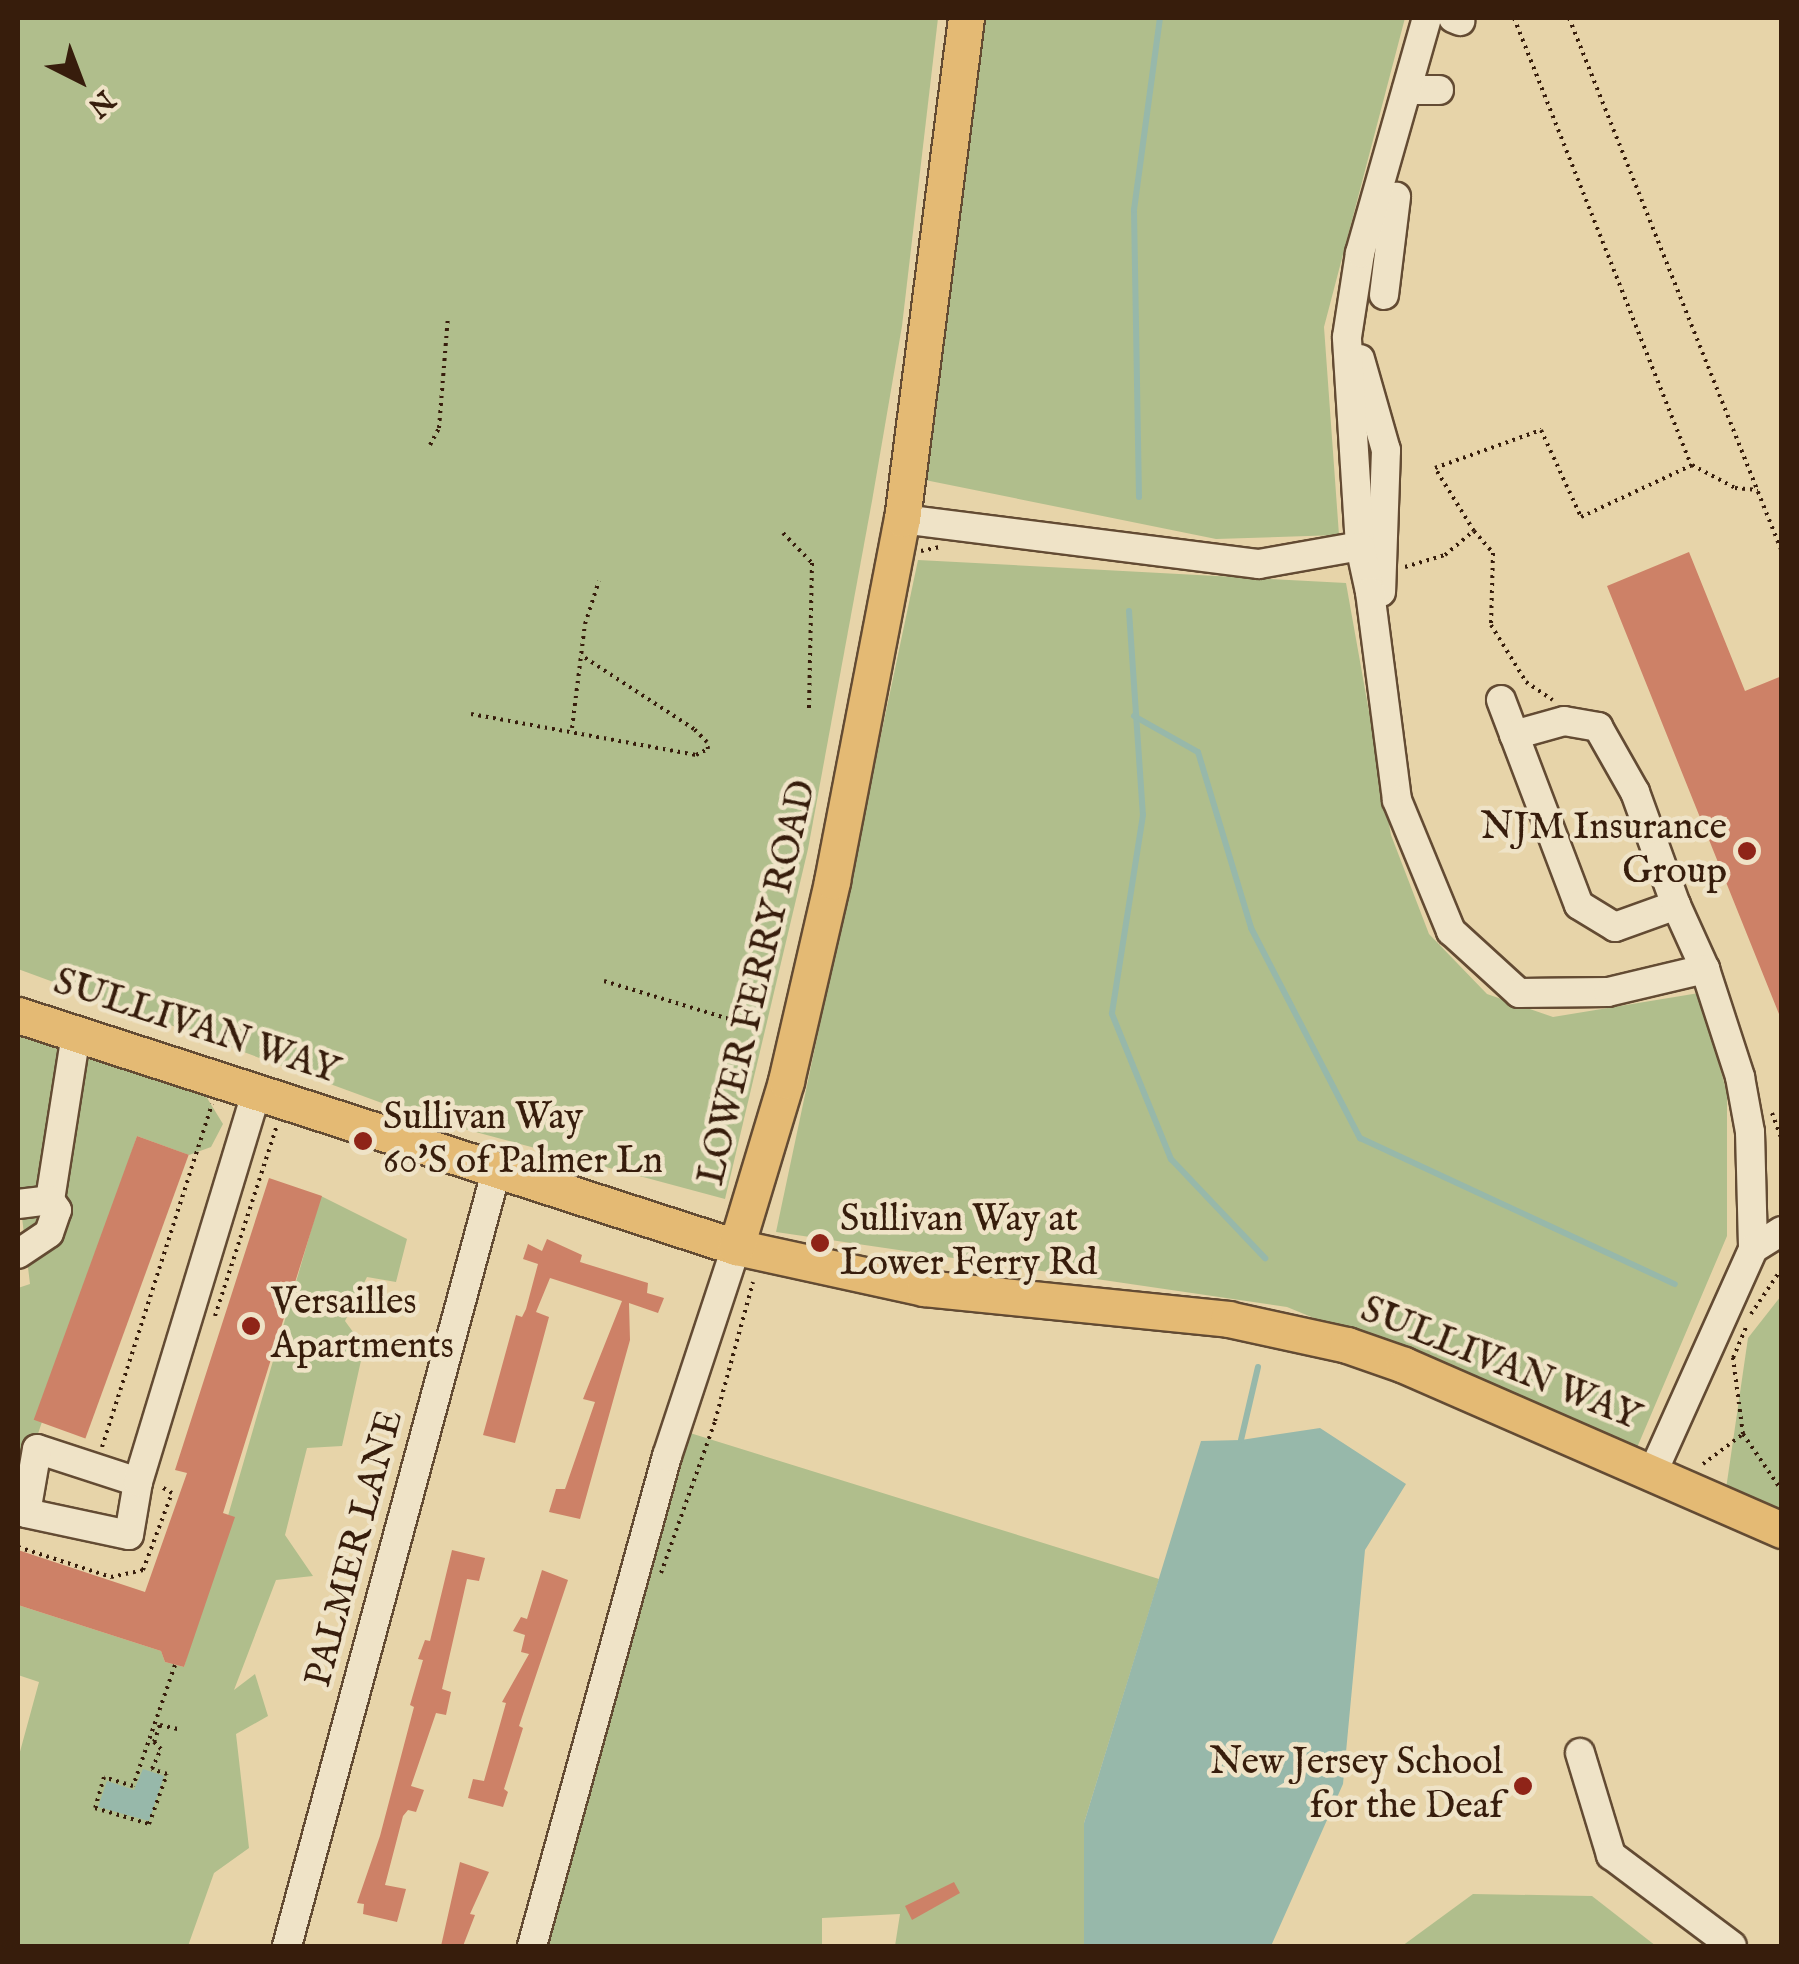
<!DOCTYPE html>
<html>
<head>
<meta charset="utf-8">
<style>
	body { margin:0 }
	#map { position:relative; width:1799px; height:1964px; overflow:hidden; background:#e7d4a9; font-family:"IM FELL English",serif }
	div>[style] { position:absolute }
	.green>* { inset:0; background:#b0be8c }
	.water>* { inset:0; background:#97b8aa }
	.stream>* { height:6px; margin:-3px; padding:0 3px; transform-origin:3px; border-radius:3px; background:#97b8aa }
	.building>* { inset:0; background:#cd8167; transform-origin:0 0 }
	.path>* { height:4px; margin-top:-2px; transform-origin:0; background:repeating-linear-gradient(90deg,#371d0c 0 2.5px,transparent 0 7.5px) }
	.roads { filter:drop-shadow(2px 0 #634b33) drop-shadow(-2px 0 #634b33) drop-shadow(0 2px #634b33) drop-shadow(0 -2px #634b33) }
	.minor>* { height:28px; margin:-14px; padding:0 14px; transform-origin:14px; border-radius:14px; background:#efe3c7 }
	.major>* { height:35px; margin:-17.5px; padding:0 17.5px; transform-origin:17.5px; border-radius:17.5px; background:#e4ba74 }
	.dots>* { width:28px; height:28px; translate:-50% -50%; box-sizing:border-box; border:5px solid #efe3c7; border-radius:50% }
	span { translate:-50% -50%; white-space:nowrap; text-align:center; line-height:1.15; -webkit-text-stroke:9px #efe3c7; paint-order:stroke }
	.poi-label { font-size:38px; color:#371d0c }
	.right { translate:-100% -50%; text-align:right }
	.left { translate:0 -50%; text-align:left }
	.street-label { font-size:38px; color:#371d0c }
	.frame { position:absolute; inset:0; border:20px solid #371d0c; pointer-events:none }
	.north { position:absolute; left:30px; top:30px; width:100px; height:100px; -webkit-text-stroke:8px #efe3c7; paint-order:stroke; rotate:138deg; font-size:28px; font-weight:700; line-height:40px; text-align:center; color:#371d0c }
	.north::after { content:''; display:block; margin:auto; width:35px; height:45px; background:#371d0c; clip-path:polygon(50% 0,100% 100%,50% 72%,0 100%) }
</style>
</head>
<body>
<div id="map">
	<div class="green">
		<i style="clip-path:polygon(18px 18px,938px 18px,902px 326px,872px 501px,808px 849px,725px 1199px,420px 1117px,18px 969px)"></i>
		<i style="clip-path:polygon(984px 18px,1405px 18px,1324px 327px,1339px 535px,1216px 539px,925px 480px)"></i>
		<i style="clip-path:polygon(918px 560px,1346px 583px,1391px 835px,1429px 934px,1487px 994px,1553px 1017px,1699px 993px,1727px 1093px,1727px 1236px,1636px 1450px,1287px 1307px,776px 1232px)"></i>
		<i style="clip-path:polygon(18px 1029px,204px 1093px,223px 1124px,211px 1147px,189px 1155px,137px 1136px,18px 1494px,18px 1288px,30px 1284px,18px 1184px)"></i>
		<i style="clip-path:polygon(321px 1196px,407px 1239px,396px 1282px,367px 1277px,345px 1321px,364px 1347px,342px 1446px,307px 1448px,285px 1535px,313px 1576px,276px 1580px,234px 1690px,255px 1674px,268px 1716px,236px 1734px,249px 1848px,214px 1873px,188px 1946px,18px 1946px,18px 1759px,39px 1682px,18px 1675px,18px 1605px,161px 1651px,165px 1662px,184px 1667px)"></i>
		<i style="clip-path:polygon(1781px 1296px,1781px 1514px,1726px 1489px,1748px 1338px)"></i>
		<i style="clip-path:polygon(690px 1433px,1159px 1579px,1084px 1823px,1084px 1946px,895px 1946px,900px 1914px,822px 1918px,822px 1946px,537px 1946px)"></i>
		<i style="clip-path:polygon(1473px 1894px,1592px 1896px,1656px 1946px,1402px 1946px)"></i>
	</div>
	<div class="water">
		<i style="clip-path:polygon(1320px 1428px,1406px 1484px,1365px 1550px,1343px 1784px,1271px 1946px,1084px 1946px,1084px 1823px,1201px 1441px,1241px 1440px)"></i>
		<i style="clip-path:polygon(143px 1769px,164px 1776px,149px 1821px,98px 1807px,107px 1781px,134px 1790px)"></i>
	</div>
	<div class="stream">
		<i style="left:1139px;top:497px;width:287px;rotate:-91deg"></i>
		<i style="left:1134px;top:210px;width:194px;rotate:-82.3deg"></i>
		<i style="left:1129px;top:611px;width:204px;rotate:86.1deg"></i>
		<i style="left:1143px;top:815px;width:201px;rotate:98.9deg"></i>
		<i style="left:1112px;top:1014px;width:157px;rotate:67.9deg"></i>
		<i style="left:1171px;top:1159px;width:137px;rotate:46.5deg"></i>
		<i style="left:1134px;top:716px;width:73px;rotate:29.4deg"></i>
		<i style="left:1198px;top:752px;width:184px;rotate:73.2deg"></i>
		<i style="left:1251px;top:928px;width:237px;rotate:62.6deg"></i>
		<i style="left:1360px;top:1138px;width:347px;rotate:24.9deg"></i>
		<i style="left:1241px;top:1440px;width:75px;rotate:-76.9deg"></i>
	</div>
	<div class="building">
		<i style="clip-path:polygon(1689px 552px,1745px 691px,1782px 676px,1781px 1019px,1607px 586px)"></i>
		<i style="left:137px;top:1136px;width:55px;height:302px;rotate:20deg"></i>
		<i style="clip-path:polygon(269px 1178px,322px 1196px,223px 1513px,235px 1517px,184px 1667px,165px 1662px,161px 1651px,18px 1605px,18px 1550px,145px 1592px,187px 1473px,175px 1470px)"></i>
		<i style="clip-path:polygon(547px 1239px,582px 1255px,580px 1262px,648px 1283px,647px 1293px,664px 1298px,658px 1313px,629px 1303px,630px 1340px,580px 1519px,549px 1512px,556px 1489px,565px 1489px,595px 1402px,583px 1399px,622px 1301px,550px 1278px,536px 1312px,549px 1317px,515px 1443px,483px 1435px,516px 1315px,522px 1317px,526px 1309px,538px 1264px,523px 1259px,528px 1244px,542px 1251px)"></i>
		<i style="clip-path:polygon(452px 1550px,485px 1558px,479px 1581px,467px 1579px,442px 1689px,451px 1692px,446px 1715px,436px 1713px,411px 1786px,424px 1790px,416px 1812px,408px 1810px,403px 1816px,385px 1885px,406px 1889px,397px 1922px,363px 1914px,364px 1904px,357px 1903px,380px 1836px,414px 1707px,410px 1705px,423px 1660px,418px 1659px,425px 1640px,430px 1641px)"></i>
		<i style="clip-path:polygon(542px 1570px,568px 1580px,519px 1726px,523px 1728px,504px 1789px,508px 1792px,503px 1807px,468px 1798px,473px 1779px,484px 1781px,506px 1703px,502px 1702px,529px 1654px,521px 1652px,525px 1635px,513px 1631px,521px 1617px,527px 1619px)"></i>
		<i style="clip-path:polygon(460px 1862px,489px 1872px,470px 1914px,475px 1915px,463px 1946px,441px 1946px)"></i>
		<i style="clip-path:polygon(954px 1882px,960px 1893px,912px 1920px,905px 1906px)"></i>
	</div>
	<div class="path">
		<i style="left:1514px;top:18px;width:480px;rotate:68.4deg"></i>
		<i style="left:1569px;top:18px;width:575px;rotate:68.25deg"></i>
		<i style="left:430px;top:445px;width:19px;rotate:-62deg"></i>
		<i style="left:439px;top:428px;width:111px;rotate:-85.4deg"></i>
		<i style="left:1474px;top:531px;width:29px;rotate:49deg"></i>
		<i style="left:1493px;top:553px;width:72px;rotate:91.6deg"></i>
		<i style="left:1491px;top:625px;width:67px;rotate:58.4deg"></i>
		<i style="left:1526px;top:682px;width:32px;rotate:34deg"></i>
		<i style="left:783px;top:533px;width:42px;rotate:46deg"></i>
		<i style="left:812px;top:563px;width:146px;rotate:91.2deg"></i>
		<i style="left:921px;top:551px;width:19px;rotate:-12deg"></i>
		<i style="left:1405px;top:567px;width:42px;rotate:-16.7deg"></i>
		<i style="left:1445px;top:555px;width:38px;rotate:-40deg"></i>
		<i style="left:1474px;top:531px;width:74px;rotate:-121.8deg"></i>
		<i style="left:1435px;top:468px;width:113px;rotate:-19.7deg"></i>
		<i style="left:1541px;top:430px;width:96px;rotate:65.3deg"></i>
		<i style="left:1581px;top:517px;width:123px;rotate:-25.1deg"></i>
		<i style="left:1692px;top:465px;width:49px;rotate:28.1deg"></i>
		<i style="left:1735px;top:488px;width:23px;rotate:5deg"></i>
		<i style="left:471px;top:714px;width:229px;rotate:10.3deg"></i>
		<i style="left:696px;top:755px;width:13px;rotate:-27deg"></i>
		<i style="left:708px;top:749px;width:7px;rotate:-98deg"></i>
		<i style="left:707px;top:742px;width:18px;rotate:-135deg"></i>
		<i style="left:694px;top:729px;width:135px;rotate:-146.8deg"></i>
		<i style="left:572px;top:728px;width:105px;rotate:-82.9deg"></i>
		<i style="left:585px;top:624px;width:45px;rotate:-72deg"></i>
		<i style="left:604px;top:981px;width:152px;rotate:16.9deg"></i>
		<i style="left:1772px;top:1113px;width:30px;rotate:70deg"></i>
		<i style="left:1751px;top:1314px;width:55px;rotate:-56deg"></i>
		<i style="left:215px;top:1316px;width:201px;rotate:-72deg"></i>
		<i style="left:1743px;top:1434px;width:69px;rotate:55.6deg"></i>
		<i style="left:102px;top:1447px;width:360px;rotate:-72.2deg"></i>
		<i style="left:1703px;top:1464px;width:50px;rotate:-36.9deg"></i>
		<i style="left:1743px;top:1434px;width:77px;rotate:-97.5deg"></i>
		<i style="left:1733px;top:1358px;width:34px;rotate:-67deg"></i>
		<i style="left:18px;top:1547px;width:98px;rotate:17.9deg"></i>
		<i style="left:111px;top:1577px;width:33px;rotate:-12deg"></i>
		<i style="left:143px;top:1570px;width:82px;rotate:-69.4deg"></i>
		<i style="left:172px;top:1493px;width:14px;rotate:-150deg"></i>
		<i style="left:661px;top:1573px;width:161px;rotate:-70.4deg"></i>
		<i style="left:715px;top:1421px;width:144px;rotate:-74.7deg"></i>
		<i style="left:175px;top:1665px;width:128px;rotate:109.1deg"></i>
		<i style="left:133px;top:1786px;width:30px;rotate:-163deg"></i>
		<i style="left:104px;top:1777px;width:32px;rotate:106deg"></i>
		<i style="left:95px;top:1808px;width:56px;rotate:16.5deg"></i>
		<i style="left:149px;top:1824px;width:53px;rotate:-70.2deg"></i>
		<i style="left:167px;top:1774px;width:16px;rotate:-162deg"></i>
		<i style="left:152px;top:1769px;width:22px;rotate:-66deg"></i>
		<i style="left:161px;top:1749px;width:10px;rotate:-135deg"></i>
		<i style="left:154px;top:1742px;width:18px;rotate:-71deg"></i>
		<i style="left:160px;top:1725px;width:18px;rotate:13deg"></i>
	</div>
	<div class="roads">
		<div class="minor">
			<i style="left:1453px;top:18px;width:8px;rotate:23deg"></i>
			<i style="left:1407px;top:90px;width:32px"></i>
			<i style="left:1384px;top:295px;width:99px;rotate:-83deg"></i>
			<i style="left:1360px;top:359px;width:95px;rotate:74.1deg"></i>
			<i style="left:1386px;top:450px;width:142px;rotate:92deg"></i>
			<i style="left:902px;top:519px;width:360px;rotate:7.2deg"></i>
			<i style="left:1259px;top:564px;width:103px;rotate:-10.1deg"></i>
			<i style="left:1360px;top:546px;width:209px;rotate:-93.6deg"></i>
			<i style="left:1347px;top:337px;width:85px;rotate:-81.2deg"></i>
			<i style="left:1360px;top:253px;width:244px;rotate:-74.1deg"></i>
			<i style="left:1360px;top:546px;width:47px;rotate:77.7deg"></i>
			<i style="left:1370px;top:592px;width:210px;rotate:82.6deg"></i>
			<i style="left:1397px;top:800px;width:142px;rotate:67.6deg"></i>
			<i style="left:1451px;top:931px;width:92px;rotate:42.4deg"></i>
			<i style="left:1519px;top:993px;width:89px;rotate:-0.6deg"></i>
			<i style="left:1608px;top:992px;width:100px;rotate:-13.3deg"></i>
			<i style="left:1501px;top:700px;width:219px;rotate:69.2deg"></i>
			<i style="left:1579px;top:905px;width:42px;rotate:31.4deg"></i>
			<i style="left:1615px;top:927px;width:65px;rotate:-19.8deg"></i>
			<i style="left:1514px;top:735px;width:52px;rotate:-15.6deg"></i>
			<i style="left:1564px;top:721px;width:35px;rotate:10deg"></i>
			<i style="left:1598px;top:727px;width:75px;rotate:60.4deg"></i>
			<i style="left:1635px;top:792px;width:120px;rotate:70.1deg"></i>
			<i style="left:1676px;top:905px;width:70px;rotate:65.6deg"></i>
			<i style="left:1705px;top:969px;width:114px;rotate:72deg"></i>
			<i style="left:1740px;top:1077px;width:56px;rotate:79.7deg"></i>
			<i style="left:1750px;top:1132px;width:117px;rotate:88.5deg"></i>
			<i style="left:18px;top:1204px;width:32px;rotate:-7deg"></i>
			<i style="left:50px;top:1200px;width:168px;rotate:-81.1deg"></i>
			<i style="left:18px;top:1254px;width:37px;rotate:-34deg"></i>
			<i style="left:49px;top:1233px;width:24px;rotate:-71deg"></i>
			<i style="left:57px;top:1210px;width:12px;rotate:-125deg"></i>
			<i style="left:1652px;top:1474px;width:247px;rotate:-65.8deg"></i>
			<i style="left:1753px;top:1249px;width:34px;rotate:-32deg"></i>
			<i style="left:138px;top:1482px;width:106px;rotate:-161.9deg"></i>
			<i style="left:37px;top:1449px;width:65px;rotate:99.8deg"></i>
			<i style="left:26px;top:1513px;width:105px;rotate:12.1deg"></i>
			<i style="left:129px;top:1535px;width:54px;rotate:-80.4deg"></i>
			<i style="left:138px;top:1482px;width:409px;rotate:-73.1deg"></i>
			<i style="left:1580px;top:1753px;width:107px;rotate:73.1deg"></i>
			<i style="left:1611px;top:1855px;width:151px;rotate:36.9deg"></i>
			<i style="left:287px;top:1946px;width:802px;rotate:-74.89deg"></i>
			<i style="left:532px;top:1946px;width:508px;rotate:-74.6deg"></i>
			<i style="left:667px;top:1456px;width:220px;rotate:-71.7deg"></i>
		</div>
		<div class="major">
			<i style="left:18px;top:1015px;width:755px;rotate:17.91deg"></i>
			<i style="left:736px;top:1247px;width:192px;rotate:12.3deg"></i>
			<i style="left:924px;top:1288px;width:306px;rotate:5.8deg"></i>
			<i style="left:1228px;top:1319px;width:122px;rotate:12.3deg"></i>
			<i style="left:1347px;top:1345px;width:60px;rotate:19.3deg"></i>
			<i style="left:1404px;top:1365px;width:412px;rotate:23.6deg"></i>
			<i style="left:736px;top:1247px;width:173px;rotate:-73.2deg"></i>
			<i style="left:786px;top:1081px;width:205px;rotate:-77deg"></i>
			<i style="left:832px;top:881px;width:369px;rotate:-79.1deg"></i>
			<i style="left:902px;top:519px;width:505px;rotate:-82.72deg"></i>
		</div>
	</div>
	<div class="dots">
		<i style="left:1747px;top:851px;background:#8f2418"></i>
		<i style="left:363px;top:1141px;background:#8f2418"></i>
		<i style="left:820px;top:1243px;background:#8f2418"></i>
		<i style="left:251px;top:1326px;background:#8f2418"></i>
		<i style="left:1523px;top:1786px;background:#8f2418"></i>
	</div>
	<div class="poi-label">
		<span class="right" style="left:1727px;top:851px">NJM Insurance<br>Group</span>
		<span class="left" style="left:383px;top:1141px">Sullivan Way<br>60'S of Palmer Ln</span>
		<span class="left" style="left:840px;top:1243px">Sullivan Way at<br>Lower Ferry Rd</span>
		<span class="left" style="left:271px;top:1326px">Versailles<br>Apartments</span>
		<span class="right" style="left:1503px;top:1786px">New Jersey School<br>for the Deaf</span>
	</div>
	<div class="street-label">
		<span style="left:759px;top:983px;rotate:-77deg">LOWER FERRY ROAD</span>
		<span style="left:196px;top:1028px;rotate:18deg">SULLIVAN WAY</span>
		<span style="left:1500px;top:1365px;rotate:22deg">SULLIVAN WAY</span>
		<span style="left:356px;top:1549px;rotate:-75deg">PALMER LANE</span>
	</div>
	<div class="frame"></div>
	<div class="north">N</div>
</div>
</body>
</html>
